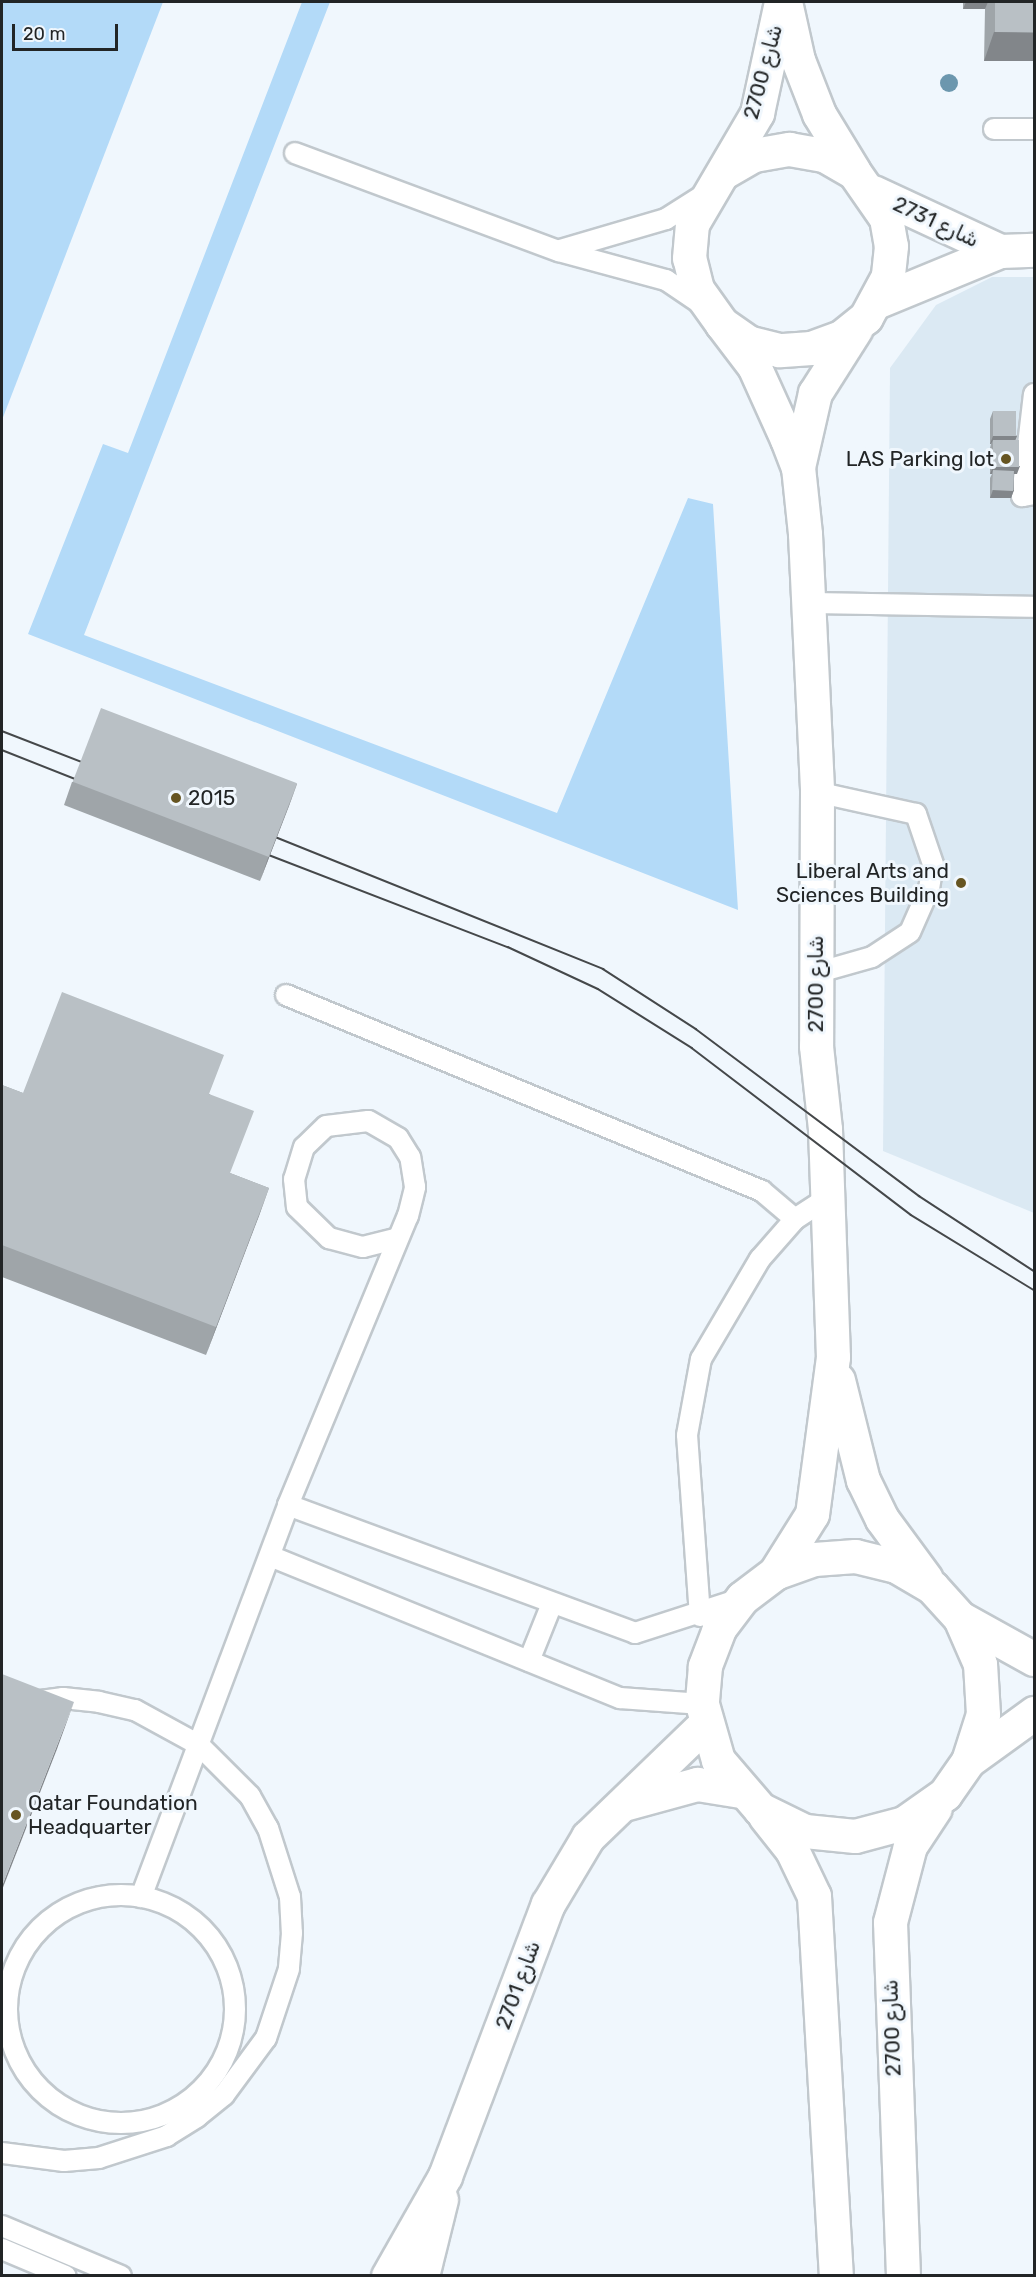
<!DOCTYPE html>
<html>
<head>
<meta charset="utf-8">
<style>
	body { margin:0 }
	#map { position:relative; width:1036px; height:2277px; overflow:hidden; background:#f0f7fd; font-family:Rubik,Cairo,sans-serif }
	div>[style] { position:absolute }
	.built>* { inset:0; background:#dbe9f3 }
	.green>* { inset:0; background:#b3daf8 }
	.roads { filter:drop-shadow(2px 0 #c1c8cd) drop-shadow(-2px 0 #c1c8cd) drop-shadow(0 2px #c1c8cd) drop-shadow(0 -2px #c1c8cd) }
	.service>* { height:20px; margin:-10px; padding:0 10px; transform-origin:10px; border-radius:10px; background:#fff }
	.service>.ring { margin:-10px; padding:0; box-sizing:content-box; background:none; border:20px solid #fff; border-radius:50% }
	.minor>* { height:33px; margin:-16.5px; padding:0 16.5px; transform-origin:16.5px; border-radius:16.5px; background:#fff }
	.tram>* { height:1.5px; margin:-0.75px; padding:0 0.75px; transform-origin:0.75px; border-radius:0.75px; background:#45484a }
	.trees>* { width:18px; height:18px; margin:-9px; border-radius:50%; background:#6c97ae }
	.wall>* { inset:0; background:#9fa5a9 }
	.shaded-wall>* { inset:0; background:#82868a }
	.building>* { inset:0; background:#b9c0c5; transform-origin:0 0 }
	.dots>* { width:16px; height:16px; translate:-50% -50%; box-sizing:border-box; border:3px solid #f0f7fd; border-radius:50% }
	span { translate:-50% -50%; white-space:nowrap; text-align:center; line-height:1.15; -webkit-text-stroke:6px #f0f7fd; paint-order:stroke }
	.street-label { font-size:21px; color:#222526 }
	.poi-label { font-size:21px; color:#222526 }
	.right { translate:-100% -50%; text-align:right }
	.left { translate:0 -50%; text-align:left }
	.frame { position:absolute; inset:0; border:3px solid #222526; pointer-events:none }
	.scale { position:absolute; left:12px; top:24px; width:106px; height:27px; box-sizing:border-box; border:3px solid #222526; border-top:0; padding-left:8px; font-size:18px; line-height:21px; white-space:nowrap; color:#222526; -webkit-text-stroke:4px #f0f7fd; paint-order:stroke }
</style>
</head>
<body>
<div id="map">
	<div class="built">
		<i style="clip-path:polygon(992px 277px,1034px 277px,1034px 1213px,883px 1151px,890px 368px,936px 305px)"></i>
	</div>
	<div class="green">
		<i style="clip-path:polygon(2px 2px,163px 2px,2px 420px)"></i>
		<i style="clip-path:polygon(302px 2px,330px 2px,84px 635px,557px 813px,688px 498px,713px 504px,738px 910px,28px 634px,103px 444px,128px 453px)"></i>
	</div>
	<div class="roads">
		<div class="service">
			<i style="left:994px;top:129px;width:40px"></i>
			<i style="left:295px;top:153px;width:282px;rotate:20.4deg"></i>
			<i style="left:559px;top:251px;width:111px;rotate:15.2deg"></i>
			<i style="left:666px;top:280px;width:41px;rotate:34.1deg"></i>
			<i style="left:560px;top:250px;width:110px;rotate:-16.3deg"></i>
			<i style="left:666px;top:219px;width:43px;rotate:-32.6deg"></i>
			<i style="left:1034px;top:394px;width:103px;rotate:96.7deg"></i>
			<i style="left:1022px;top:496px;width:12px;rotate:-9deg"></i>
			<i style="left:808px;top:603px;width:226px;rotate:1deg"></i>
			<i style="left:816px;top:973px;width:58px;rotate:-15.9deg"></i>
			<i style="left:872px;top:957px;width:45px;rotate:-33.3deg"></i>
			<i style="left:910px;top:932px;width:47px;rotate:-66.2deg"></i>
			<i style="left:929px;top:889px;width:25px;rotate:-81deg"></i>
			<i style="left:933px;top:864px;width:53px;rotate:-108.8deg"></i>
			<i style="left:916px;top:814px;width:101px;rotate:-167.5deg"></i>
			<i style="left:286px;top:995px;width:515px;rotate:22.38deg"></i>
			<i style="left:762px;top:1191px;width:43px;rotate:40.3deg"></i>
			<i style="left:288px;top:1505px;width:370px;rotate:20.2deg"></i>
			<i style="left:635px;top:1633px;width:107px;rotate:-17.9deg"></i>
			<i style="left:270px;top:1556px;width:378px;rotate:22.1deg"></i>
			<i style="left:620px;top:1698px;width:82px;rotate:4.2deg"></i>
			<i style="left:700px;top:1616px;width:181px;rotate:-94.1deg"></i>
			<i style="left:687px;top:1435px;width:77px;rotate:-79.6deg"></i>
			<i style="left:701px;top:1359px;width:116px;rotate:-59.5deg"></i>
			<i style="left:760px;top:1259px;width:53px;rotate:-48.8deg"></i>
			<i style="left:795px;top:1219px;width:35px;rotate:-33deg"></i>
			<i style="left:529px;top:1661px;width:59px;rotate:-68.2deg"></i>
			<i style="left:2px;top:1706px;width:62px;rotate:-7.5deg"></i>
			<i style="left:63px;top:1698px;width:36px;rotate:6deg"></i>
			<i style="left:99px;top:1702px;width:37px;rotate:13deg"></i>
			<i style="left:135px;top:1710px;width:73px;rotate:28.7deg"></i>
			<i style="left:199px;top:1745px;width:72px;rotate:45deg"></i>
			<i style="left:250px;top:1796px;width:37px;rotate:61deg"></i>
			<i style="left:268px;top:1828px;width:72px;rotate:72.3deg"></i>
			<i style="left:290px;top:1897px;width:36px;rotate:87deg"></i>
			<i style="left:292px;top:1933px;width:36px;rotate:95deg"></i>
			<i style="left:289px;top:1969px;width:73px;rotate:108.4deg"></i>
			<i style="left:266px;top:2038px;width:71px;rotate:126.4deg"></i>
			<i style="left:224px;top:2095px;width:35px;rotate:141deg"></i>
			<i style="left:197px;top:2117px;width:36px;rotate:148deg"></i>
			<i style="left:167px;top:2136px;width:71px;rotate:162.1deg"></i>
			<i style="left:99px;top:2158px;width:35px;rotate:175deg"></i>
			<i style="left:64px;top:2161px;width:63px;rotate:-172.6deg"></i>
			<i class="ring" style="left:7px;top:1895px;width:208px;height:208px"></i>
			<i style="left:141px;top:1897px;width:419px;rotate:-69.4deg"></i>
			<i style="left:288px;top:1505px;width:313px;rotate:-67.5deg"></i>
			<i style="left:408px;top:1216px;width:30px;rotate:-76deg"></i>
			<i style="left:415px;top:1187px;width:30px;rotate:-99deg"></i>
			<i style="left:410px;top:1157px;width:22px;rotate:-122deg"></i>
			<i style="left:398px;top:1138px;width:34px;rotate:-150deg"></i>
			<i style="left:368px;top:1121px;width:42px;rotate:173.2deg"></i>
			<i style="left:326px;top:1126px;width:30px;rotate:136deg"></i>
			<i style="left:304px;top:1147px;width:34px;rotate:107deg"></i>
			<i style="left:294px;top:1179px;width:28px;rotate:84deg"></i>
			<i style="left:297px;top:1207px;width:45px;rotate:44.1deg"></i>
			<i style="left:329px;top:1238px;width:35px;rotate:15deg"></i>
			<i style="left:363px;top:1247px;width:36px;rotate:-14deg"></i>
			<i style="left:2px;top:2226px;width:129px;rotate:22.8deg"></i>
			<i style="left:2px;top:2249px;width:69px;rotate:22.9deg"></i>
		</div>
		<div class="minor">
			<i style="left:786px;top:6px;width:55px;rotate:77.5deg"></i>
			<i style="left:798px;top:60px;width:58px;rotate:68.7deg"></i>
			<i style="left:819px;top:114px;width:66px;rotate:58.7deg"></i>
			<i style="left:724px;top:172px;width:34px;rotate:-30deg"></i>
			<i style="left:754px;top:155px;width:36px;rotate:-10deg"></i>
			<i style="left:789px;top:149px;width:36px;rotate:10deg"></i>
			<i style="left:824px;top:155px;width:34px;rotate:30deg"></i>
			<i style="left:854px;top:172px;width:56px;rotate:55.2deg"></i>
			<i style="left:886px;top:218px;width:28px;rotate:80deg"></i>
			<i style="left:891px;top:246px;width:30px;rotate:96deg"></i>
			<i style="left:888px;top:276px;width:47px;rotate:118.2deg"></i>
			<i style="left:866px;top:317px;width:32px;rotate:141deg"></i>
			<i style="left:841px;top:337px;width:32px;rotate:160deg"></i>
			<i style="left:811px;top:348px;width:32px;rotate:176deg"></i>
			<i style="left:779px;top:350px;width:32px;rotate:-166deg"></i>
			<i style="left:748px;top:342px;width:32px;rotate:-145deg"></i>
			<i style="left:722px;top:324px;width:43px;rotate:-125.5deg"></i>
			<i style="left:697px;top:289px;width:32px;rotate:-104deg"></i>
			<i style="left:689px;top:258px;width:34px;rotate:-85deg"></i>
			<i style="left:692px;top:224px;width:129px;rotate:-59.6deg"></i>
			<i style="left:757px;top:113px;width:114px;rotate:-77.8deg"></i>
			<i style="left:873px;top:192px;width:140px;rotate:24.9deg"></i>
			<i style="left:876px;top:302px;width:134px;rotate:-22.4deg"></i>
			<i style="left:1000px;top:251px;width:34px;rotate:-2deg"></i>
			<i style="left:722px;top:324px;width:53px;rotate:52.7deg"></i>
			<i style="left:754px;top:366px;width:80px;rotate:65.7deg"></i>
			<i style="left:787px;top:439px;width:30px;rotate:69deg"></i>
			<i style="left:798px;top:467px;width:67px;rotate:84deg"></i>
			<i style="left:805px;top:534px;width:258px;rotate:87.3deg"></i>
			<i style="left:817px;top:792px;width:254px;rotate:90.2deg"></i>
			<i style="left:816px;top:1046px;width:83px;rotate:83.8deg"></i>
			<i style="left:825px;top:1129px;width:228px;rotate:88deg"></i>
			<i style="left:833px;top:1357px;width:158px;rotate:97.6deg"></i>
			<i style="left:812px;top:1514px;width:70px;rotate:122.1deg"></i>
			<i style="left:775px;top:1573px;width:41px;rotate:142.9deg"></i>
			<i style="left:742px;top:1598px;width:39px;rotate:127deg"></i>
			<i style="left:719px;top:1629px;width:40px;rotate:111deg"></i>
			<i style="left:705px;top:1666px;width:38px;rotate:95deg"></i>
			<i style="left:702px;top:1704px;width:58px;rotate:74.1deg"></i>
			<i style="left:718px;top:1760px;width:65px;rotate:49.4deg"></i>
			<i style="left:760px;top:1809px;width:50px;rotate:26.1deg"></i>
			<i style="left:805px;top:1831px;width:50px;rotate:5.7deg"></i>
			<i style="left:855px;top:1836px;width:51px;rotate:-14.9deg"></i>
			<i style="left:904px;top:1823px;width:50px;rotate:-35.3deg"></i>
			<i style="left:945px;top:1794px;width:40px;rotate:-55.1deg"></i>
			<i style="left:968px;top:1761px;width:49px;rotate:-72.3deg"></i>
			<i style="left:983px;top:1714px;width:50px;rotate:-93.4deg"></i>
			<i style="left:980px;top:1664px;width:50px;rotate:-113.5deg"></i>
			<i style="left:960px;top:1618px;width:42px;rotate:-132.1deg"></i>
			<i style="left:932px;top:1587px;width:42px;rotate:-149.7deg"></i>
			<i style="left:896px;top:1566px;width:42px;rotate:-166.3deg"></i>
			<i style="left:855px;top:1556px;width:41px;rotate:175.8deg"></i>
			<i style="left:814px;top:1559px;width:41px;rotate:160.3deg"></i>
			<i style="left:798px;top:467px;width:76px;rotate:-77.1deg"></i>
			<i style="left:815px;top:393px;width:75px;rotate:-57.6deg"></i>
			<i style="left:838px;top:1380px;width:103px;rotate:76deg"></i>
			<i style="left:863px;top:1480px;width:43px;rotate:64deg"></i>
			<i style="left:882px;top:1519px;width:74px;rotate:53.7deg"></i>
			<i style="left:960px;top:1618px;width:85px;rotate:29deg"></i>
			<i style="left:968px;top:1761px;width:82px;rotate:-36deg"></i>
			<i style="left:627px;top:1803px;width:73px;rotate:-15.2deg"></i>
			<i style="left:697px;top:1784px;width:44px;rotate:9.2deg"></i>
			<i style="left:765px;top:1816px;width:43px;rotate:51.5deg"></i>
			<i style="left:792px;top:1850px;width:51px;rotate:64.4deg"></i>
			<i style="left:814px;top:1896px;width:381px;rotate:86.7deg"></i>
			<i style="left:388px;top:2276px;width:115px;rotate:-60.3deg"></i>
			<i style="left:445px;top:2176px;width:291px;rotate:-69.3deg"></i>
			<i style="left:548px;top:1904px;width:78px;rotate:-59.2deg"></i>
			<i style="left:588px;top:1837px;width:163px;rotate:-44deg"></i>
			<i style="left:422px;top:2276px;width:79px;rotate:-76.1deg"></i>
			<i style="left:903px;top:2276px;width:354px;rotate:-92.1deg"></i>
			<i style="left:890px;top:1922px;width:79px;rotate:-75.3deg"></i>
			<i style="left:910px;top:1846px;width:45px;rotate:-56.7deg"></i>
		</div>
	</div>
	<div class="tram">
		<i style="left:2px;top:731px;width:100px;rotate:21.2deg"></i>
		<i style="left:2px;top:750px;width:92px;rotate:21.6deg"></i>
		<i style="left:263px;top:832px;width:367px;rotate:21.9deg"></i>
		<i style="left:603px;top:969px;width:111px;rotate:32.8deg"></i>
		<i style="left:696px;top:1029px;width:279px;rotate:36.8deg"></i>
		<i style="left:919px;top:1196px;width:137px;rotate:33.1deg"></i>
		<i style="left:256px;top:850px;width:270px;rotate:21.1deg"></i>
		<i style="left:508px;top:947px;width:99px;rotate:25deg"></i>
		<i style="left:598px;top:989px;width:111px;rotate:32.1deg"></i>
		<i style="left:692px;top:1048px;width:275px;rotate:37.3deg"></i>
		<i style="left:911px;top:1215px;width:144px;rotate:31.4deg"></i>
	</div>
	<div class="trees">
		<i style="left:949px;top:83px"></i>
	</div>
	<div class="wall">
		<i style="clip-path:polygon(963px 2px,1035px 2px,1035px 61px,984px 61px,985px 9px,963px 9px)"></i>
		<i style="clip-path:polygon(993px 411px,1017px 436px,1015px 440px,1017px 474px,1014px 474px,1014px 490px,1011px 498px,990px 498px,990px 478px,992px 474px,990px 474px,990px 448px,991px 444px,990px 444px,990px 419px)"></i>
		<i style="clip-path:polygon(72px 782px,297px 784px,260px 881px,64px 805px)"></i>
		<i style="clip-path:polygon(2px 1085px,23px 1093px,210px 1094px,230px 1173px,269px 1188px,206px 1355px,2px 1277px)"></i>
	</div>
	<div class="shaded-wall">
		<i style="clip-path:polygon(966px 2px,988px 2px,985px 9px,963px 9px)"></i>
		<i style="clip-path:polygon(994px 32px,1035px 33px,1035px 61px,984px 61px)"></i>
		<i style="clip-path:polygon(993px 436px,1017px 436px,1014px 444px,993px 440px,991px 444px,990px 444px)"></i>
		<i style="clip-path:polygon(1020px 466px,1017px 474px,993px 474px,993px 470px,992px 474px,990px 474px,993px 467px)"></i>
		<i style="clip-path:polygon(993px 490px,1014px 490px,1011px 498px,990px 498px)"></i>
		<i style="clip-path:polygon(297px 784px,289px 806px,260px 881px,268px 858px)"></i>
		<i style="clip-path:polygon(269px 1188px,259px 1216px,206px 1355px,216px 1327px)"></i>
		<i style="clip-path:polygon(74px 1702px,57px 1749px,2px 1890px,2px 1886px)"></i>
	</div>
	<div class="building">
		<i style="left:995px;top:2px;width:40px;height:30px"></i>
		<i style="left:993px;top:411px;width:23px;height:25px"></i>
		<i style="left:993px;top:440px;width:26px;height:27px"></i>
		<i style="left:993px;top:470px;width:21px;height:20px;rotate:3deg"></i>
		<i style="left:101px;top:708px;width:210px;height:79px;rotate:21deg"></i>
		<i style="clip-path:polygon(62px 992px,224px 1055px,209px 1094px,254px 1111px,230px 1173px,269px 1188px,216px 1327px,2px 1245px,2px 1085px,23px 1093px)"></i>
		<i style="clip-path:polygon(2px 1674px,74px 1702px,2px 1886px)"></i>
	</div>
	<div class="dots">
		<i style="left:1006px;top:459px;background:#652"></i>
		<i style="left:176px;top:798px;background:#652"></i>
		<i style="left:961px;top:883px;background:#652"></i>
		<i style="left:16px;top:1815px;background:#652"></i>
	</div>
	<div class="street-label">
		<span style="left:763px;top:72px;rotate:-75deg">شارع 2700</span>
		<span style="left:936px;top:222px;rotate:25deg">شارع 2731</span>
		<span style="left:816px;top:984px;rotate:-90deg">شارع 2700</span>
		<span style="left:518px;top:1985px;rotate:-70deg">شارع 2701</span>
		<span style="left:892px;top:2028px;rotate:-92deg">شارع 2700</span>
	</div>
	<div class="poi-label">
		<span class="right" style="left:994px;top:459px">LAS Parking lot</span>
		<span class="left" style="left:188px;top:798px">2015</span>
		<span class="right" style="left:949px;top:883px">Liberal Arts and<br>Sciences Building</span>
		<span class="left" style="left:28px;top:1815px">Qatar Foundation<br>Headquarter</span>
	</div>
	<div class="frame"></div>
	<div class="scale">20 m</div>
</div>
</body>
</html>
